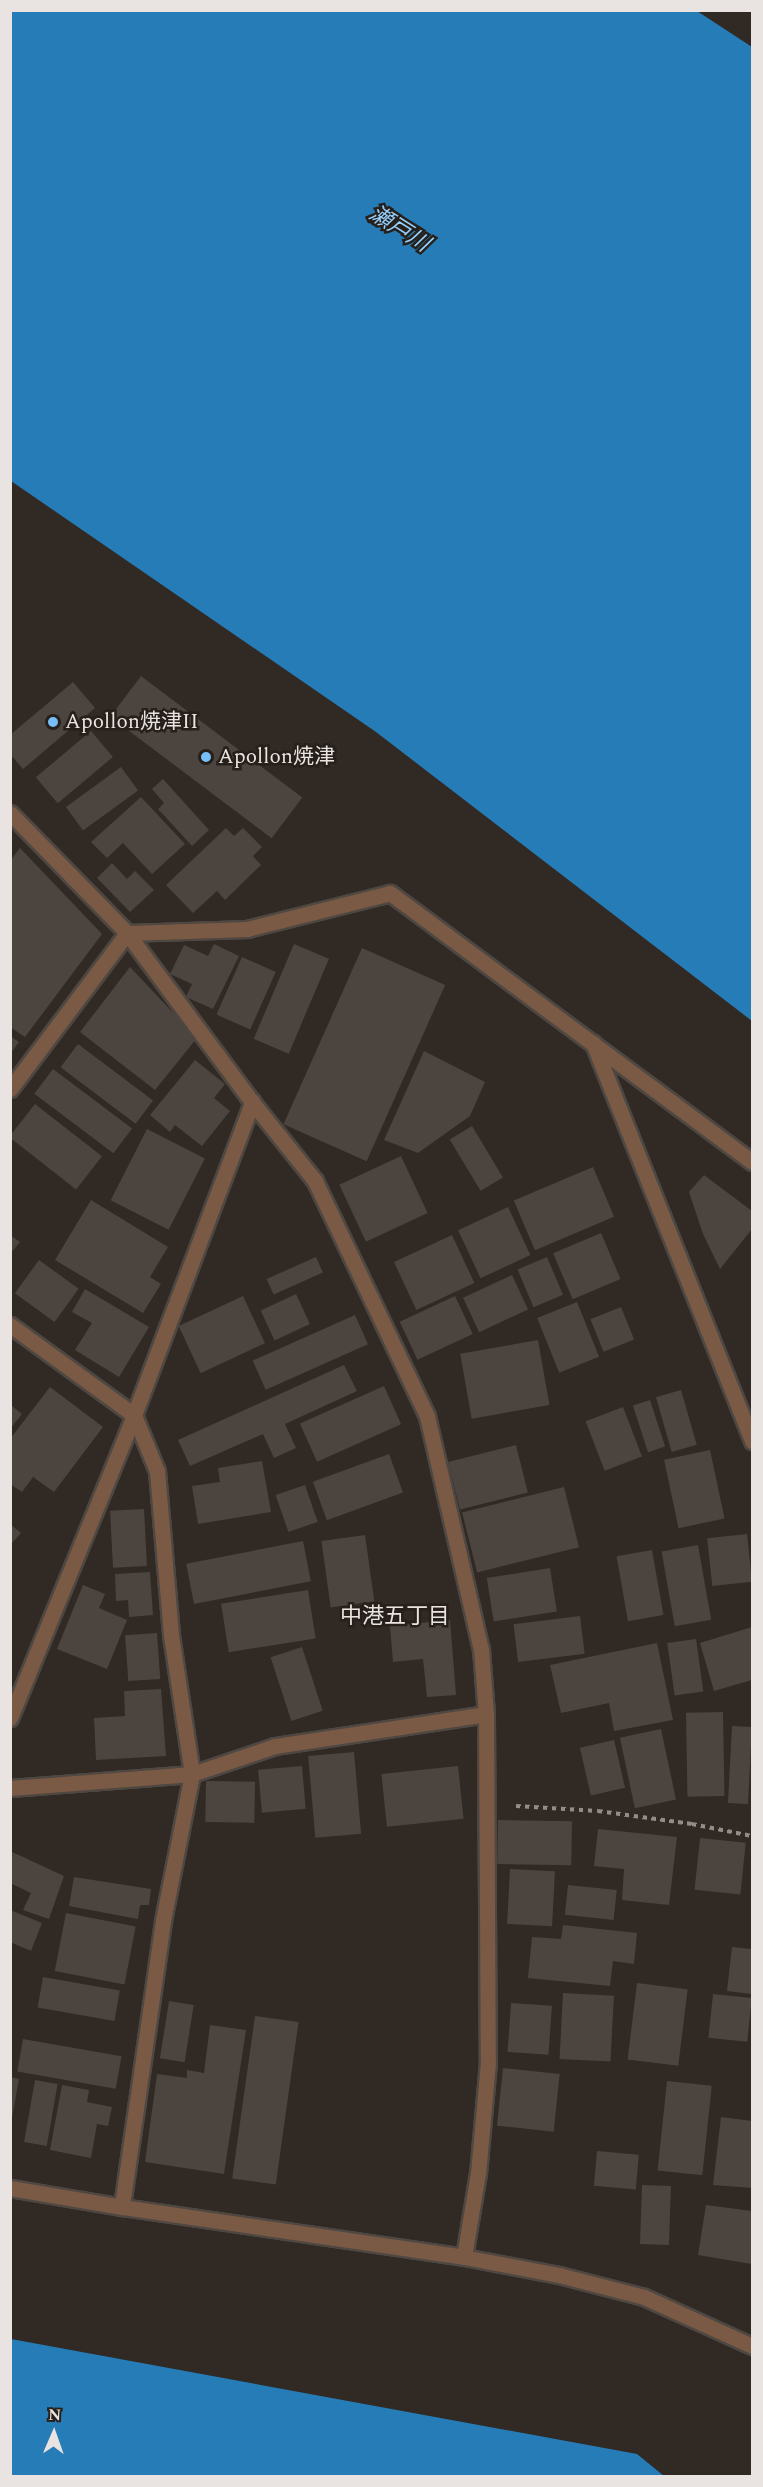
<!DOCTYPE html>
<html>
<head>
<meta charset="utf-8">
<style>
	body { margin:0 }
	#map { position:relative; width:763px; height:2487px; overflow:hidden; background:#302924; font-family:Spectral,"Noto Sans JP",serif }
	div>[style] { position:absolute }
	.water>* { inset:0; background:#267cb6 }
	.building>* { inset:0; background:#4c443f; transform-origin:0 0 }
	.path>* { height:4px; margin-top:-2px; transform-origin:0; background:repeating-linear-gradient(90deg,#938d89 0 4.5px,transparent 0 9px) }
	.roads { filter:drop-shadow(2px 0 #4e4742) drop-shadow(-2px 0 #4e4742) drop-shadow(0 2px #4e4742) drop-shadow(0 -2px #4e4742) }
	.minor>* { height:15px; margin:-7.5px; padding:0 7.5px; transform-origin:7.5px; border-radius:7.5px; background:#7a5a44 }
	.dots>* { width:16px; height:16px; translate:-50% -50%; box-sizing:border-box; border:3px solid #261f1a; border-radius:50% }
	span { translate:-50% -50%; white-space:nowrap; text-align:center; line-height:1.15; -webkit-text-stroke:5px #261f1a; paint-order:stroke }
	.poi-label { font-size:21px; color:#e9e4e1 }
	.left { translate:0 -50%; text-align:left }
	.water-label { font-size:22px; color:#93cefc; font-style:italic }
	.neighbourhood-label { font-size:22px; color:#e9e4e1 }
	.frame { position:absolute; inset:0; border:12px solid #e9e4e1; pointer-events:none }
	.north { position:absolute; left:24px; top:2403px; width:60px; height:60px; -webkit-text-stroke:4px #261f1a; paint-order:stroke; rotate:2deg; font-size:16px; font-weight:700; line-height:24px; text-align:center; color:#e9e4e1 }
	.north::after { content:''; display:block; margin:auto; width:21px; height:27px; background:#e9e4e1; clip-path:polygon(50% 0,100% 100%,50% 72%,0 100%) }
</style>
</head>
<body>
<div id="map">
	<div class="water">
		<i style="clip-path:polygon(11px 10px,697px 11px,752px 47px,752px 1021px,376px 732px,11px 481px)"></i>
		<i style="clip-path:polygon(11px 2339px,637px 2454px,664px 2476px,11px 2476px)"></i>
	</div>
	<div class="building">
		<i style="left:141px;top:676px;width:202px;height:51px;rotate:37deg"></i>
		<i style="clip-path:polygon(73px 682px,95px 708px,23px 769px,10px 754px,10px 735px)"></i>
		<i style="left:91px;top:731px;width:34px;height:72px;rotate:50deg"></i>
		<i style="left:121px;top:767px;width:29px;height:68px;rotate:54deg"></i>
		<i style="clip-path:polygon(163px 779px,209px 830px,192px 846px,158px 809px,164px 803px,152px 789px)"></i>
		<i style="clip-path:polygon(141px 797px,185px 844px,152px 874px,123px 843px,107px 858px,91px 842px)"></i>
		<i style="clip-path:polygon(226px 828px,234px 836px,243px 828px,262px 847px,253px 856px,261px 865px,225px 900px,217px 891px,193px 913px,166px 885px)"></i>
		<i style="clip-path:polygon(20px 848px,102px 934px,25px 1037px,10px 1027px,10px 861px)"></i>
		<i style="clip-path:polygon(112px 863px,127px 879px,135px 871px,154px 890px,130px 912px,97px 878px)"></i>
		<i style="clip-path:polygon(214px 944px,239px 956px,213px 1009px,186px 997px,192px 984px,170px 974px,184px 945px,208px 956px)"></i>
		<i style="left:294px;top:944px;width:38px;height:103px;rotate:23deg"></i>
		<i style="left:362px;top:948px;width:91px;height:193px;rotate:24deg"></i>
		<i style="left:242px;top:957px;width:37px;height:63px;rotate:24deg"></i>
		<i style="clip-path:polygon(130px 967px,197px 1038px,155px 1090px,80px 1032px)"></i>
		<i style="clip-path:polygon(10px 1036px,19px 1042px,10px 1054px)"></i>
		<i style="left:78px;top:1044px;width:94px;height:29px;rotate:37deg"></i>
		<i style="clip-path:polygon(424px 1051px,485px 1082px,470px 1116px,418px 1153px,384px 1140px)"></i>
		<i style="clip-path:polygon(195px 1060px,225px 1084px,214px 1098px,230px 1111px,202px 1146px,175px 1125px,170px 1132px,150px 1115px)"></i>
		<i style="left:53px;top:1069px;width:99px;height:31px;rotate:37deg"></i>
		<i style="left:35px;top:1104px;width:85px;height:42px;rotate:38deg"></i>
		<i style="left:472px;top:1126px;width:60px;height:26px;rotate:59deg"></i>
		<i style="left:147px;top:1129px;width:65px;height:80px;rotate:27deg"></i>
		<i style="left:401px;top:1156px;width:63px;height:68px;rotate:65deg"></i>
		<i style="left:593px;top:1167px;width:54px;height:86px;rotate:67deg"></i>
		<i style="clip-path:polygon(704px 1175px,752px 1211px,752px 1229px,720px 1269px,703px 1234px,689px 1192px)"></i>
		<i style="clip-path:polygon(91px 1200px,168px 1247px,150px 1277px,161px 1284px,143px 1313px,55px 1260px)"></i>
		<i style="left:508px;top:1207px;width:53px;height:55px;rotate:65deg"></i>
		<i style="left:601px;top:1233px;width:50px;height:52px;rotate:67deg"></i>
		<i style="clip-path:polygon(10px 1235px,20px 1242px,10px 1254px)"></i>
		<i style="left:452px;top:1235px;width:53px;height:64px;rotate:65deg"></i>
		<i style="left:316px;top:1257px;width:17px;height:54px;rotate:66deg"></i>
		<i style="left:547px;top:1257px;width:41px;height:32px;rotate:67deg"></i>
		<i style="left:39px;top:1260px;width:49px;height:41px;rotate:36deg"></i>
		<i style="left:512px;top:1275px;width:38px;height:54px;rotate:65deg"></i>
		<i style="clip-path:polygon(85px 1289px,149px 1327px,119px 1377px,75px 1350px,92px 1323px,72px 1312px)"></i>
		<i style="left:296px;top:1294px;width:33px;height:39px;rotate:65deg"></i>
		<i style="left:243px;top:1296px;width:52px;height:71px;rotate:65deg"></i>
		<i style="left:455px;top:1296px;width:42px;height:61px;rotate:65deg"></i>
		<i style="left:577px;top:1302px;width:59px;height:43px;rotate:68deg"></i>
		<i style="left:621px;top:1307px;width:35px;height:33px;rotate:68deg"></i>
		<i style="left:355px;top:1315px;width:32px;height:112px;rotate:66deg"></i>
		<i style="left:538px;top:1340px;width:66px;height:79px;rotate:80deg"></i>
		<i style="clip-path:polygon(344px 1365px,357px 1391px,285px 1424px,296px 1448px,274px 1458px,263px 1434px,190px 1466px,178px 1440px)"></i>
		<i style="left:384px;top:1386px;width:42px;height:92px;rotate:66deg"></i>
		<i style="clip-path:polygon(50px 1387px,103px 1427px,54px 1492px,33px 1477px,22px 1492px,10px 1484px,10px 1439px)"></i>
		<i style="left:681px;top:1390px;width:57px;height:26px;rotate:74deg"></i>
		<i style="left:650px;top:1400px;width:49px;height:18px;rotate:72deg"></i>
		<i style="clip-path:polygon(12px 1406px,22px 1414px,10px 1429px,10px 1408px)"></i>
		<i style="left:623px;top:1407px;width:53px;height:40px;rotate:69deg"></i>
		<i style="left:516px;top:1445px;width:49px;height:70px;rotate:76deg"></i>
		<i style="left:710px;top:1450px;width:70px;height:47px;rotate:78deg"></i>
		<i style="left:389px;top:1454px;width:41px;height:81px;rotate:70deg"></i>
		<i style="clip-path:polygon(262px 1461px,271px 1512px,198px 1524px,192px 1486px,220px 1482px,218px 1468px)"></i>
		<i style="left:305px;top:1485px;width:39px;height:31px;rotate:71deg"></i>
		<i style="left:564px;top:1487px;width:62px;height:105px;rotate:76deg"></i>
		<i style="left:144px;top:1509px;width:57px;height:34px;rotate:87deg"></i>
		<i style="clip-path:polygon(10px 1524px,21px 1533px,10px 1545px)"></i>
		<i style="left:747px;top:1534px;width:48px;height:40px;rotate:84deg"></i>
		<i style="left:365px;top:1535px;width:67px;height:44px;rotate:82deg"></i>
		<i style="left:303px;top:1541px;width:41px;height:119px;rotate:79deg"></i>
		<i style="left:698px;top:1545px;width:76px;height:37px;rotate:80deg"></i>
		<i style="left:652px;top:1550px;width:66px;height:36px;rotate:80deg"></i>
		<i style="left:550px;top:1568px;width:44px;height:64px;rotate:81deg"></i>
		<i style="clip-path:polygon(150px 1572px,153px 1615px,129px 1617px,128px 1600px,116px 1601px,115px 1574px)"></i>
		<i style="clip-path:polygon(83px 1585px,105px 1594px,99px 1608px,127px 1620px,107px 1669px,57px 1649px)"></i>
		<i style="left:308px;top:1590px;width:49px;height:88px;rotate:81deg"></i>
		<i style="left:580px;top:1616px;width:38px;height:67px;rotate:83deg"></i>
		<i style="clip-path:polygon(450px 1620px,456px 1695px,427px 1697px,423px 1659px,393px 1662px,390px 1626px)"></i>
		<i style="clip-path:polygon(752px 1627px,752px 1680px,714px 1691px,700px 1643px)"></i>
		<i style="left:157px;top:1633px;width:46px;height:32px;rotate:86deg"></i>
		<i style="left:696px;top:1639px;width:53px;height:29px;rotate:82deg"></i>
		<i style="clip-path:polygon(657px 1643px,673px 1720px,614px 1731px,609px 1703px,561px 1713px,550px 1665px)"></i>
		<i style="left:302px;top:1647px;width:67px;height:33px;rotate:72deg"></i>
		<i style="clip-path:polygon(161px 1689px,166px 1756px,96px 1760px,94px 1718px,125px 1716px,124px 1691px)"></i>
		<i style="left:723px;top:1712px;width:84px;height:37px;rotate:89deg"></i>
		<i style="left:732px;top:1726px;width:20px;height:77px;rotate:3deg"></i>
		<i style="left:661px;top:1729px;width:72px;height:42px;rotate:78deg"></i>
		<i style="left:614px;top:1740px;width:49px;height:35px;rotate:77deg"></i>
		<i style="left:354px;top:1752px;width:82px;height:46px;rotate:85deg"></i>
		<i style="left:302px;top:1766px;width:43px;height:44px;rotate:85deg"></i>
		<i style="left:458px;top:1766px;width:53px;height:77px;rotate:84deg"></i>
		<i style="left:206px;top:1781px;width:49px;height:41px;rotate:1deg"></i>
		<i style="left:498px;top:1820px;width:74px;height:44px;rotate:1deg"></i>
		<i style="clip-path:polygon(598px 1829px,677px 1837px,669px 1905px,622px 1900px,624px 1869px,594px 1866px)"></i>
		<i style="left:700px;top:1838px;width:46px;height:52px;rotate:6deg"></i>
		<i style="clip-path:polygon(10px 1851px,64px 1876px,49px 1919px,23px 1910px,31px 1893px,10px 1883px)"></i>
		<i style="left:510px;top:1869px;width:45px;height:55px;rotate:3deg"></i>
		<i style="clip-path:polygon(74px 1877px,151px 1889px,149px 1905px,140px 1905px,138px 1919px,69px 1906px)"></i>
		<i style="left:568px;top:1885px;width:49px;height:30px;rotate:6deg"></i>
		<i style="clip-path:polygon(10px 1910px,42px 1923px,31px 1951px,10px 1942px)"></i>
		<i style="left:66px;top:1913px;width:71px;height:59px;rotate:11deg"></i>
		<i style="clip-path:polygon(563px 1925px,637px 1933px,634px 1964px,613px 1961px,610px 1986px,528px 1978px,532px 1937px,561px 1939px)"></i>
		<i style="clip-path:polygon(732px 1947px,752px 1949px,752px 1994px,727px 1991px)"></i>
		<i style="left:43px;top:1977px;width:78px;height:31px;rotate:10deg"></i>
		<i style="left:637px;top:1983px;width:51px;height:77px;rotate:7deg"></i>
		<i style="left:563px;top:1993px;width:51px;height:66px;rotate:3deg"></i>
		<i style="left:713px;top:1994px;width:39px;height:44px;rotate:6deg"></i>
		<i style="left:169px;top:2001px;width:25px;height:58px;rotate:9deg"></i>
		<i style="left:511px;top:2003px;width:41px;height:49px;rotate:4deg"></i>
		<i style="left:255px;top:2016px;width:44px;height:164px;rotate:8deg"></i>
		<i style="clip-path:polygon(210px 2025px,246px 2030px,224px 2174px,145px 2162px,157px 2074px,187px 2078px,187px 2070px,204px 2073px)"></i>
		<i style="left:23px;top:2039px;width:100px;height:33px;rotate:10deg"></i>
		<i style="left:503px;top:2068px;width:57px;height:58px;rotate:6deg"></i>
		<i style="clip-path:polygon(10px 2077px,19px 2079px,12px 2118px,10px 2118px)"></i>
		<i style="left:35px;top:2080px;width:23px;height:63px;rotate:10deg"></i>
		<i style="left:667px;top:2081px;width:45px;height:90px;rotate:6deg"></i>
		<i style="clip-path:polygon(62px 2085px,89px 2090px,87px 2102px,112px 2107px,108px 2126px,97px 2124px,91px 2158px,50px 2150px)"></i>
		<i style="clip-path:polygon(721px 2117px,752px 2121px,752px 2188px,713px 2185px)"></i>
		<i style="left:597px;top:2151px;width:42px;height:35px;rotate:5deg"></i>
		<i style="left:642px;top:2185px;width:29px;height:59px;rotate:2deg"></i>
		<i style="clip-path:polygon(706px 2205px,752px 2211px,752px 2264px,698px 2255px)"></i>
	</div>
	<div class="path">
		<i style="left:516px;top:1806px;width:82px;rotate:3.5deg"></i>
		<i style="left:598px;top:1811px;width:95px;rotate:7.9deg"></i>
		<i style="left:692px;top:1824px;width:61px;rotate:11.3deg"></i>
	</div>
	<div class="roads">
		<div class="minor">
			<i style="left:10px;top:813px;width:168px;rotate:45.7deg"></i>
			<i style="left:127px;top:933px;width:210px;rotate:53.5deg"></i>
			<i style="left:252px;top:1102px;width:101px;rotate:51.4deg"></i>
			<i style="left:315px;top:1181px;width:260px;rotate:64.5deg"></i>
			<i style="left:427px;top:1416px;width:239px;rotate:77deg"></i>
			<i style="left:481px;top:1649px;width:65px;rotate:85.6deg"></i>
			<i style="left:486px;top:1714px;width:348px;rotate:89.7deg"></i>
			<i style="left:488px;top:2062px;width:111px;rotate:95.1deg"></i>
			<i style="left:478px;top:2173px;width:85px;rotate:99.5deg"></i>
			<i style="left:593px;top:1043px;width:429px;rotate:68.2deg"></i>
			<i style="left:10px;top:1089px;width:195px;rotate:-53.1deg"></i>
			<i style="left:127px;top:933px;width:120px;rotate:-1.9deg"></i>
			<i style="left:247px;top:929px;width:147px;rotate:-14.1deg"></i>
			<i style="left:390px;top:893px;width:451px;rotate:36.6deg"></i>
			<i style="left:10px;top:1325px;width:153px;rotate:36deg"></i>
			<i style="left:134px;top:1415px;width:61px;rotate:67.7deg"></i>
			<i style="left:157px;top:1471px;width:165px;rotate:85.1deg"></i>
			<i style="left:171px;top:1635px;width:141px;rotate:81.4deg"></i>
			<i style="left:192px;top:1774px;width:150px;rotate:101.2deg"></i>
			<i style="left:163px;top:1921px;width:289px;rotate:98.2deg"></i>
			<i style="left:10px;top:1718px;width:327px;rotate:-67.7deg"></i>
			<i style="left:134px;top:1415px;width:335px;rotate:-69.3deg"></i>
			<i style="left:10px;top:1788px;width:183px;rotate:-4.4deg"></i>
			<i style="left:192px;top:1774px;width:88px;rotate:-18.6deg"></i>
			<i style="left:275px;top:1746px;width:213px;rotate:-8.6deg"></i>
			<i style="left:10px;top:2188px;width:114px;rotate:9.6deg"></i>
			<i style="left:122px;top:2207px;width:346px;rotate:8.3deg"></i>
			<i style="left:464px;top:2257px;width:97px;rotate:10.7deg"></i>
			<i style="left:559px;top:2275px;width:88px;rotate:14.5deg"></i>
			<i style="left:644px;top:2297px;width:119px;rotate:24.4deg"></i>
		</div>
	</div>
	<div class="dots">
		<i style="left:53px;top:722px;background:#77bff7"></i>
		<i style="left:206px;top:757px;background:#77bff7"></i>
	</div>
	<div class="poi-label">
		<span class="left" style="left:65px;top:722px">Apollon焼津II</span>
		<span class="left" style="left:218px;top:757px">Apollon焼津</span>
	</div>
	<div class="water-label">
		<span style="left:399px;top:229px;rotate:32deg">瀬戸川</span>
	</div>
	<div class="neighbourhood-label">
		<span style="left:395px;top:1617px">中港五丁目</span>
	</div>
	<div class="frame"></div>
	<div class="north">N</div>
</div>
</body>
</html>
